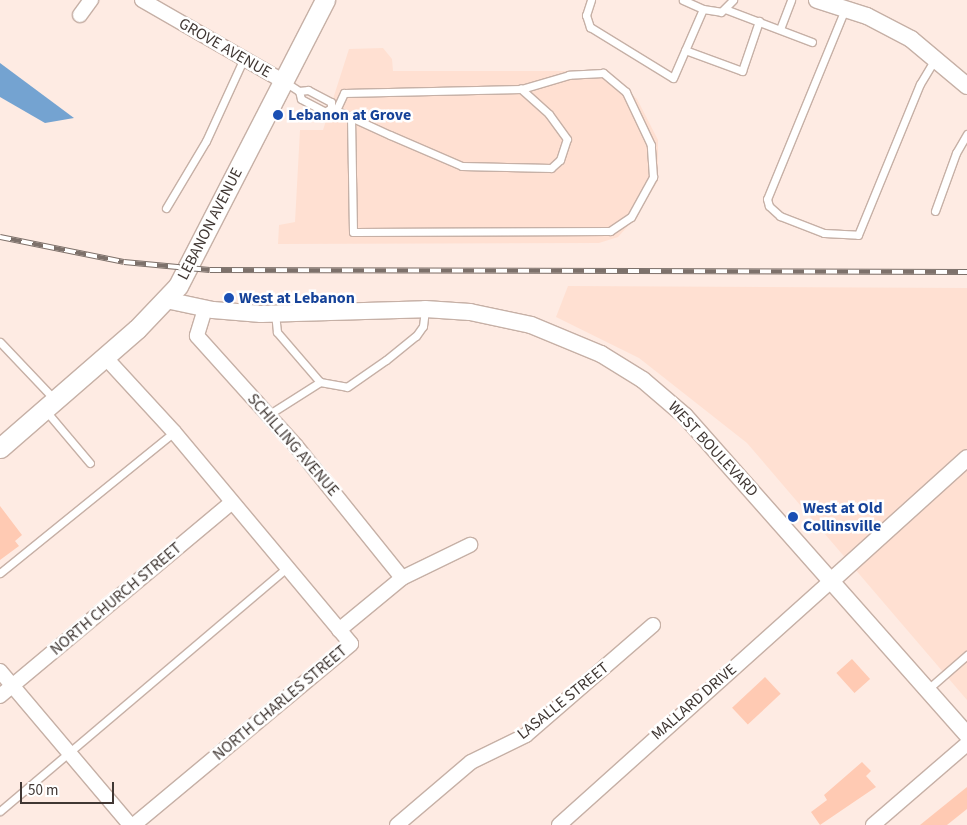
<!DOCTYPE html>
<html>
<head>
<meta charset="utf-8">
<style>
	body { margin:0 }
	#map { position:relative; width:967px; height:825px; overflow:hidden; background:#feebe3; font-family:"Source Sans 3",sans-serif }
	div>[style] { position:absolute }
	.built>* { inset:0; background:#ffe0d2 }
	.water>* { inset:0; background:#74a3d1 }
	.building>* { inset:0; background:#ffcab3; transform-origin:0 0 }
	.roads { filter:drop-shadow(1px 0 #c6b0a6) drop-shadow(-1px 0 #c6b0a6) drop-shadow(0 1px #c6b0a6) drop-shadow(0 -1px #c6b0a6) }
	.service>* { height:7px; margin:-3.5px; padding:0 3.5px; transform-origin:3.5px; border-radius:3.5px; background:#fff }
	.minor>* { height:14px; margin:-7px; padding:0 7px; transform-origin:7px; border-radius:7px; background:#fff }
	.tertiary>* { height:16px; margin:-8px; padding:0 8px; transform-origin:8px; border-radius:8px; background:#fff }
	.secondary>* { height:19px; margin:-9.5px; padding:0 9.5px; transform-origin:9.5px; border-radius:9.5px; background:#fff }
	.rail>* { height:5.5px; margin-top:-2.75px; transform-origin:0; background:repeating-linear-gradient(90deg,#fff 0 11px,#7d716b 0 22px); box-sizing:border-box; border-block:1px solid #7d716b }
	.dots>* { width:14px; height:14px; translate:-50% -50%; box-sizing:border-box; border:2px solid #fff; border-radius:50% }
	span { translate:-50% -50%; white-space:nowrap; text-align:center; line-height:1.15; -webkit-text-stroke:5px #fff; paint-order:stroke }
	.street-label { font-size:16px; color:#403733 }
	.transit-label { font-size:16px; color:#164399; font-weight:700 }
	.left { translate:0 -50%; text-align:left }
	.scale { position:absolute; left:20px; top:782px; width:94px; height:22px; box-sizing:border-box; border:2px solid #403733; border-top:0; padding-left:6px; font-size:15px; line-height:18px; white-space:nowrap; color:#403733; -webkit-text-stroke:4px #fff; paint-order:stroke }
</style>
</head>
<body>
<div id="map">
	<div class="built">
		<i style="clip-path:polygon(383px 48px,392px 59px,393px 71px,608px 71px,637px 99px,658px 140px,658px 181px,635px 218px,618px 237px,599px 243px,278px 244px,279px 225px,295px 222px,300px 130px,323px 130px,349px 49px)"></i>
		<i style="clip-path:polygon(568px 286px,967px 288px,967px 700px,747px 443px,639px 358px,556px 317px)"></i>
	</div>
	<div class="water">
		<i style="clip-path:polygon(0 63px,74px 118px,45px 123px,0 97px)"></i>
	</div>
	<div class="building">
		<i style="clip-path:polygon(0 506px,22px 535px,15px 541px,19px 546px,0 560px)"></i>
		<i style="left:852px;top:659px;width:27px;height:21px;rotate:48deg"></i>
		<i style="left:765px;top:677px;width:23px;height:45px;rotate:47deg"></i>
		<i style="clip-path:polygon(862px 762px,871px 771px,866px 776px,876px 787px,820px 825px,811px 812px,827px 800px,824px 795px)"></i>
		<i style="clip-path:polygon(967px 787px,967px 809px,947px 825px,920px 825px)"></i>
	</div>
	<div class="roads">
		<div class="service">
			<i style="left:591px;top:0;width:16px;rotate:108deg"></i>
			<i style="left:586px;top:15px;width:13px;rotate:72deg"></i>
			<i style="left:590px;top:27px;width:97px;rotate:31.6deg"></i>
			<i style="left:673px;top:78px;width:75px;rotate:-66.5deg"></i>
			<i style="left:703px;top:9px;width:22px;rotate:-156deg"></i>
			<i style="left:703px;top:9px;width:18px;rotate:9deg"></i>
			<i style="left:721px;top:12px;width:17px;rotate:-45deg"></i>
			<i style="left:725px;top:9px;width:93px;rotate:20.8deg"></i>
			<i style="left:845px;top:9px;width:205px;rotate:112.3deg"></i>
			<i style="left:767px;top:199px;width:7px;rotate:74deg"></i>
			<i style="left:769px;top:206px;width:15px;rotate:42deg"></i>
			<i style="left:780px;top:216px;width:47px;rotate:21.1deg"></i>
			<i style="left:824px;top:233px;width:34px;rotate:3deg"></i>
			<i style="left:858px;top:235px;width:163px;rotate:-67.7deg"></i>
			<i style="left:920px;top:84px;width:29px;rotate:-59deg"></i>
			<i style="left:780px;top:29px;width:31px;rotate:-69deg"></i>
			<i style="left:685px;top:50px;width:61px;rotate:20.2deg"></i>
			<i style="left:742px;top:71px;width:53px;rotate:-71.2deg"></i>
			<i style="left:285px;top:82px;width:17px;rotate:33deg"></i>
			<i style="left:299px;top:91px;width:9px;rotate:-6deg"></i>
			<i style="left:308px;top:90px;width:26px;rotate:28deg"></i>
			<i style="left:331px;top:102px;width:6px;rotate:90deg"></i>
			<i style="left:331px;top:108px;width:65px;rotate:24.6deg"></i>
			<i style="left:390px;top:135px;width:78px;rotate:23.3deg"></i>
			<i style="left:462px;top:166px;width:89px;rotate:1.3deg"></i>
			<i style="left:551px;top:168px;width:12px;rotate:-42deg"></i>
			<i style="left:560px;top:160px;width:22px;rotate:-72deg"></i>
			<i style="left:567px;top:139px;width:31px;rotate:-126deg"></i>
			<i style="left:549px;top:114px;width:38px;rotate:-138deg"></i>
			<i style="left:521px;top:89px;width:177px;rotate:178.7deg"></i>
			<i style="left:344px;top:93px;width:19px;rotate:115deg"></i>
			<i style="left:299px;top:91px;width:8px;rotate:76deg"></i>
			<i style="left:301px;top:99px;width:27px;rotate:28deg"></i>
			<i style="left:325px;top:112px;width:7px;rotate:-34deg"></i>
			<i style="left:351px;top:117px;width:115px;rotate:89deg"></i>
			<i style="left:353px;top:232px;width:257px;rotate:-0.2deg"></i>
			<i style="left:610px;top:231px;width:25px;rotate:-34deg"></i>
			<i style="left:631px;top:217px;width:46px;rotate:-61.2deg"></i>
			<i style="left:653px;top:177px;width:32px;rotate:-94deg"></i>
			<i style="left:651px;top:145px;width:59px;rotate:-115.3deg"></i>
			<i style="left:626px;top:92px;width:30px;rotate:-140deg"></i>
			<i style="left:603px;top:73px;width:34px;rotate:177deg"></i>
			<i style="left:569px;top:75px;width:50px;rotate:163.7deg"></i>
			<i style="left:166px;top:208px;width:78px;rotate:-59.2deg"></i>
			<i style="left:206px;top:141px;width:91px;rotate:-65.4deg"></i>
			<i style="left:935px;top:211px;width:62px;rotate:-70.1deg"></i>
			<i style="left:956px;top:153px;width:22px;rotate:-60deg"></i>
			<i style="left:0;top:342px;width:80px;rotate:46.5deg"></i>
			<i style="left:320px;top:382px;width:27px;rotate:10deg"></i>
			<i style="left:347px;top:387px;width:47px;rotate:-34.7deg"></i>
			<i style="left:386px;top:360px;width:38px;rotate:-39deg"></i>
			<i style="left:416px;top:336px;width:12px;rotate:-55deg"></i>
			<i style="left:423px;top:326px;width:16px;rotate:-83deg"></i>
			<i style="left:46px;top:411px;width:68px;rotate:49.8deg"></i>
			<i style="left:268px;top:415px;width:62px;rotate:-32.4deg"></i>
			<i style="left:320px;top:382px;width:66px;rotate:-130.7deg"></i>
			<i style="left:277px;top:332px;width:18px;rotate:-96deg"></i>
			<i style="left:0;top:573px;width:224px;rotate:-39deg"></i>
			<i style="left:928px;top:689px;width:52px;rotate:-41.1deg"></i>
			<i style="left:0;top:811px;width:376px;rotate:-40.3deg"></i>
		</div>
		<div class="minor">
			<i style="left:142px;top:0;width:163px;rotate:29.9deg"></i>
			<i style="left:80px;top:15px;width:19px;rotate:-54deg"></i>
			<i style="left:205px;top:309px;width:28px;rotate:107deg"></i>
			<i style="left:197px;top:336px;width:148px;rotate:48deg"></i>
			<i style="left:296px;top:446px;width:169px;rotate:51.2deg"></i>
			<i style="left:105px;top:357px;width:102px;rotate:47.4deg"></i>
			<i style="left:174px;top:432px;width:276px;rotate:50.1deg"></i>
			<i style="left:351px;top:644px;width:283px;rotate:140.2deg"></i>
			<i style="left:339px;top:630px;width:82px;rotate:-39.5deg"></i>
			<i style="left:402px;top:578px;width:76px;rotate:-25.9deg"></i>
			<i style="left:0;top:671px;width:202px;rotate:49.8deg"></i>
			<i style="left:0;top:696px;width:302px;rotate:-39.9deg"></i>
			<i style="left:397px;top:825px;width:97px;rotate:-40.4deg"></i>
			<i style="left:471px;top:762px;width:61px;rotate:-26.1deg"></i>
			<i style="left:526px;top:735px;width:168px;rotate:-40.9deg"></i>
			<i style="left:559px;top:825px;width:365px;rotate:-41.9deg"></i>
			<i style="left:873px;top:825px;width:124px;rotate:-40.8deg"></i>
		</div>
		<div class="tertiary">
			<i style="left:817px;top:0;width:52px;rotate:17.7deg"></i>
			<i style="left:867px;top:16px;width:50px;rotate:27.6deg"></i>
			<i style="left:911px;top:39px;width:73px;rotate:40deg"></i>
			<i style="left:166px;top:300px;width:48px;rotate:12deg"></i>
			<i style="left:213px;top:310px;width:48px;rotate:4.8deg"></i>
			<i style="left:261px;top:314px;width:164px;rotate:-1.7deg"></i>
			<i style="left:425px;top:309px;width:45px;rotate:3.8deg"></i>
			<i style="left:470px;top:312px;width:62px;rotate:12deg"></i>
			<i style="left:531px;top:325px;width:76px;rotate:22.5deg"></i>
			<i style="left:601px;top:354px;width:49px;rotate:31.8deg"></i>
			<i style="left:643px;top:380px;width:55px;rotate:40.6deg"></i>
			<i style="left:685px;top:416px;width:426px;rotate:48.5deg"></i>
			<i style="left:831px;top:581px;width:183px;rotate:-42.1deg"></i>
		</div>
		<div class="secondary">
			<i style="left:0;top:448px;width:181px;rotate:-41deg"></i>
			<i style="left:137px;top:329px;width:59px;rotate:-46.4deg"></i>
			<i style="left:178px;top:286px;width:322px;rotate:-62.8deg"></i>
		</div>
	</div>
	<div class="rail">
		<i style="left:0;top:237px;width:126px;rotate:11.4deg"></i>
		<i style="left:124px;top:262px;width:86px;rotate:5.3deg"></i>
		<i style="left:210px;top:270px;width:757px;rotate:0.15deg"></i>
	</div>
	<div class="dots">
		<i style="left:278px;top:115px;background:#1a4fb4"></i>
		<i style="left:229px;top:298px;background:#1a4fb4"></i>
		<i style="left:793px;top:517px;background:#1a4fb4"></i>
	</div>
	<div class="street-label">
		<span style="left:225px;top:48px;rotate:30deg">GROVE AVENUE</span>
		<span style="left:210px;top:224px;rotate:-63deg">LEBANON AVENUE</span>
		<span style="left:293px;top:445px;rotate:49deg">SCHILLING AVENUE</span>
		<span style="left:713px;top:449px;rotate:47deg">WEST BOULEVARD</span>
		<span style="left:116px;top:599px;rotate:-40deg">NORTH CHURCH STREET</span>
		<span style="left:563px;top:701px;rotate:-39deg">LASALLE STREET</span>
		<span style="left:694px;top:702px;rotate:-41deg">MALLARD DRIVE</span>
		<span style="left:280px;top:703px;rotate:-40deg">NORTH CHARLES STREET</span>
	</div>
	<div class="transit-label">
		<span class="left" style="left:288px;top:115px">Lebanon at Grove</span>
		<span class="left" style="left:239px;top:298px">West at Lebanon</span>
		<span class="left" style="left:803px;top:517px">West at Old<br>Collinsville</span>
	</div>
	<div class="scale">50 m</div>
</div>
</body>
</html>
